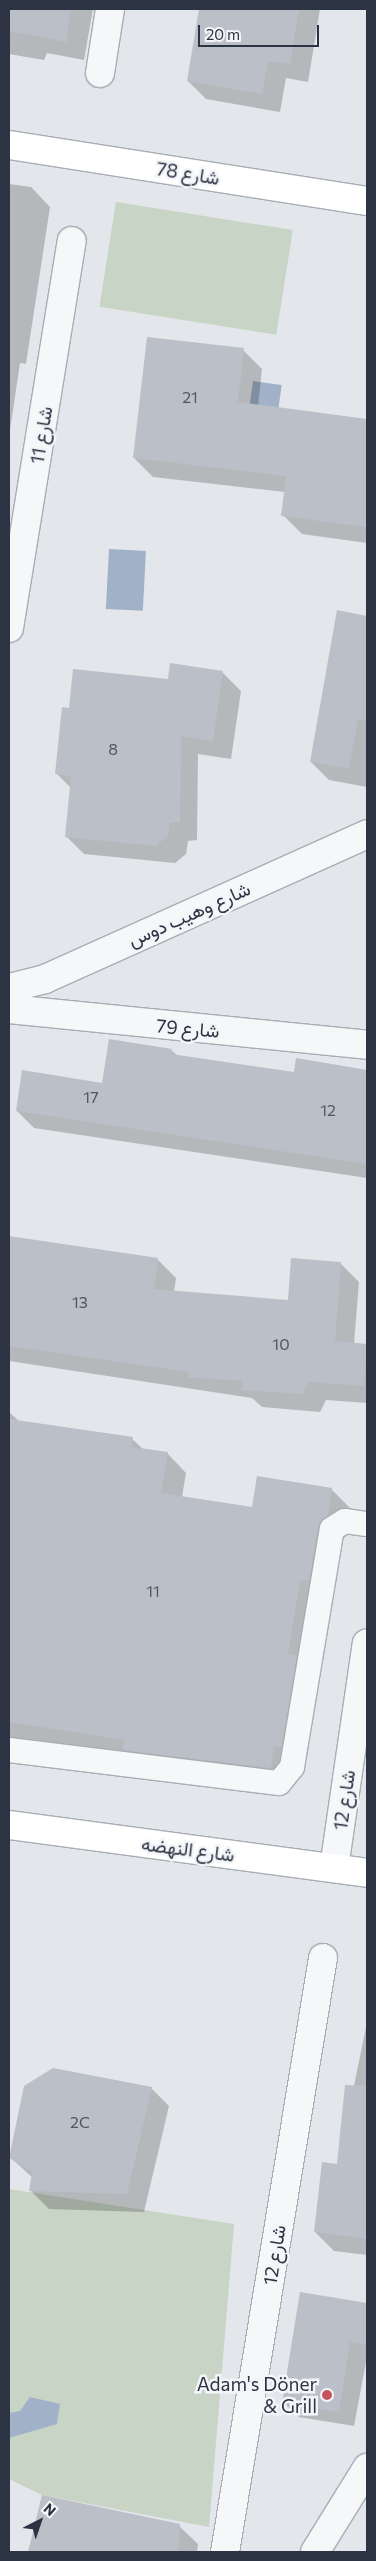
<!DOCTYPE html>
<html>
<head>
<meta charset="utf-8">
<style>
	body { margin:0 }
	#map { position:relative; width:376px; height:2561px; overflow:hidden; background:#e3e6ea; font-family:Commissioner,Vazirmatn,sans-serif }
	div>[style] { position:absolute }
	.green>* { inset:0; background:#c8d4c5; transform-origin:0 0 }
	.water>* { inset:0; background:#a1b2c8; transform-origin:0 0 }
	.shadow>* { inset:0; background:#0003 }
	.building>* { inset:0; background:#bbbfc7 }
	.roads { filter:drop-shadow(1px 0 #a8adb4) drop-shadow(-1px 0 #a8adb4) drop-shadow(0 1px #a8adb4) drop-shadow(0 -1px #a8adb4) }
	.lane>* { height:24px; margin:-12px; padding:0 12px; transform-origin:12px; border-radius:12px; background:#f6f7f9 }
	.street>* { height:28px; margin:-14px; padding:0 14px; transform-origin:14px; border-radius:14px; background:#f6f7f9 }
	.secondary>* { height:28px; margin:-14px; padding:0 14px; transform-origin:14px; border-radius:14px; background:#fff }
	.dots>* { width:14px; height:14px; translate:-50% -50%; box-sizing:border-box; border:2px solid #f3f5f8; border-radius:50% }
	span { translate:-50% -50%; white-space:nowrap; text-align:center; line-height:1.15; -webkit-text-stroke:5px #f3f5f8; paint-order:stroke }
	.number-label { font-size:16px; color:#505663 }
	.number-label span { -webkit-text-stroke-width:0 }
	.street-label { font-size:19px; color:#2c3342 }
	.poi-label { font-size:19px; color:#2c3342 }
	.right { translate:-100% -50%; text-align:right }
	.frame { position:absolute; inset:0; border:10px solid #2c3342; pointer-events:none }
	.north { position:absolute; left:15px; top:2496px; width:50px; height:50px; -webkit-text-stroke:4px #f3f5f8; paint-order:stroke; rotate:41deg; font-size:14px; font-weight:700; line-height:20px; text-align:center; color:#2c3342 }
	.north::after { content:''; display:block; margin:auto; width:18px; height:22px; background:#2c3342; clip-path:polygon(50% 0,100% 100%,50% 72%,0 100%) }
	.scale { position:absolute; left:198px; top:25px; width:121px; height:22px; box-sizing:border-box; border:2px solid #2c3342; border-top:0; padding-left:6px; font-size:15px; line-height:18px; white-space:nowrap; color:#2c3342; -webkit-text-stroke:4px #f3f5f8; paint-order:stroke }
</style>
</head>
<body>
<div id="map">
	<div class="green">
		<i style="left:116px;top:202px;width:179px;height:106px;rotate:9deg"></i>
		<i style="clip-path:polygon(9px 2189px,234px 2224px,209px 2527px,42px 2495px,9px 2479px)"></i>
	</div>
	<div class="water">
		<i style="left:253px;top:381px;width:29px;height:57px;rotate:8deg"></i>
		<i style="left:109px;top:549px;width:37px;height:60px;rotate:3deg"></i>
		<i style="clip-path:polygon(30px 2397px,60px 2404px,57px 2424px,9px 2438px,9px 2413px,20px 2411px)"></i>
	</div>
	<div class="shadow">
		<i style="clip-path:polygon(9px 9px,93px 9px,84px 60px,47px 53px,44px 60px,9px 54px)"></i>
		<i style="clip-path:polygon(200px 9px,320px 9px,308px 82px,286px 78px,280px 112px,206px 99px,188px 81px)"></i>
		<i style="clip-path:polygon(9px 184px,31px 187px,50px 207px,26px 364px,20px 363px,9px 437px)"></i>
		<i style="clip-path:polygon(243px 350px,262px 369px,258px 406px,367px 420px,367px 543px,302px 534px,283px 515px,285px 492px,153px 477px,134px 458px)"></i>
		<i style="clip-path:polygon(338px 611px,367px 617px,367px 787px,329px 780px,311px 762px)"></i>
		<i style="clip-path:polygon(171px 664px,223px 673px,241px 691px,231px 759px,198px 754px,197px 840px,188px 841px,186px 854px,175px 863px,84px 854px,66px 836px,71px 788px,56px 773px,70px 709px,169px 680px)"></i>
		<i style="clip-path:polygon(171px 1050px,178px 1056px,295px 1074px,297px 1060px,367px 1071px,367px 1178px,34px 1128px,17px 1111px,103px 1085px)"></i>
		<i style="clip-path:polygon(9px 1238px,158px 1260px,176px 1278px,174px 1292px,289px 1301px,341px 1264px,359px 1282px,354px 1344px,367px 1346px,367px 1403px,326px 1400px,320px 1412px,262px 1407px,252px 1398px,9px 1361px)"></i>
		<i style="clip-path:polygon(9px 1412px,19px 1421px,132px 1439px,144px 1450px,167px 1453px,186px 1473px,182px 1497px,254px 1509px,331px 1489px,351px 1509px,347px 1535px,337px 1546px,290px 1787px,9px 1750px)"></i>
		<i style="clip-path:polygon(367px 2022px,367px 2255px,334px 2251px,315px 2232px,338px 2165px)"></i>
		<i style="clip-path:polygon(151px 2088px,169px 2106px,144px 2212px,49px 2209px,31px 2191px,33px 2178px,10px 2157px)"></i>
		<i style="clip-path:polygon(301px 2294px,367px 2305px,367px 2357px,354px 2426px,299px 2417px,283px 2402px)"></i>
		<i style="clip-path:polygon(42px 2497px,179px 2526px,198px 2544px,197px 2552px,29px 2552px)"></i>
	</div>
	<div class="building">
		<i style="clip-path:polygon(9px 9px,71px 9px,66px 42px,9px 31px)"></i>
		<i style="clip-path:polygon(199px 9px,299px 9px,290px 64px,268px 61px,262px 94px,187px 81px)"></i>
		<i style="clip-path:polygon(147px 337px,244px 348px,238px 402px,367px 419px,367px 527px,281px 516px,286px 476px,133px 458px)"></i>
		<i style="clip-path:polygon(337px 610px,367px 616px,367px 721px,358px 720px,349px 769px,310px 762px)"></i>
		<i style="clip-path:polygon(170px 663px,223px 671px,213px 741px,181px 736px,180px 822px,170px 823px,168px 835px,156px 846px,65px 837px,71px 776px,55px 774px,62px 707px,69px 708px,73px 669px,168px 679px)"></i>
		<i style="clip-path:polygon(109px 1039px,172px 1049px,171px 1054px,294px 1072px,296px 1058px,367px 1070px,367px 1164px,16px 1111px,22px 1070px,102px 1083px)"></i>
		<i style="clip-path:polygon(9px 1236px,158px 1258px,154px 1289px,288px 1300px,291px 1258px,341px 1262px,335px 1341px,367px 1344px,364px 1386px,308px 1382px,302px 1394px,242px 1390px,243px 1381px,188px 1377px,189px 1372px,9px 1346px)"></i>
		<i style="clip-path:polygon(9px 1419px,133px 1437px,132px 1447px,168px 1452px,161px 1493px,252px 1507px,257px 1476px,332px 1488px,328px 1515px,318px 1527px,309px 1581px,300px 1580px,288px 1654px,297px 1655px,281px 1747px,274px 1746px,271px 1768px,123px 1750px,124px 1740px,9px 1722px)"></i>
		<i style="clip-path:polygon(53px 2068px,152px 2087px,127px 2194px,29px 2191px,32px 2172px,9px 2158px,24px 2086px)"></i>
		<i style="clip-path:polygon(345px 2085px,367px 2086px,367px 2239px,314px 2232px,322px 2162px,337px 2164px)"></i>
		<i style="clip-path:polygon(300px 2292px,367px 2303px,367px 2345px,350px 2342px,339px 2412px,282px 2403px)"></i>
		<i style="clip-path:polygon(42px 2495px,180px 2524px,178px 2552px,28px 2552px)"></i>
	</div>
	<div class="roads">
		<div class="lane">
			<i style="left:9px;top:1750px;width:272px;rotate:7deg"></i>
			<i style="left:279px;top:1783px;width:21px;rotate:-51deg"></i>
			<i style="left:292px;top:1767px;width:241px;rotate:-80.5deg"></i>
			<i style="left:332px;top:1529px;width:15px;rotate:-32deg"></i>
			<i style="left:345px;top:1521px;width:22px;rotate:8deg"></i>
		</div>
		<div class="street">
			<i style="left:100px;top:73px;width:65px;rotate:-81.1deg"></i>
			<i style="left:9px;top:628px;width:392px;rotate:-80.8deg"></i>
			<i style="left:9px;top:988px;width:37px;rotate:-14deg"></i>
			<i style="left:45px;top:979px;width:353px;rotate:-24.2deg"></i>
			<i style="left:9px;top:1009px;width:360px;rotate:5.7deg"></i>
			<i style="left:334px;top:1868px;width:227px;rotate:-81.7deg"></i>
			<i style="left:225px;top:2552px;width:602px;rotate:-80.63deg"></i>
			<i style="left:315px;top:2552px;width:99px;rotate:-58.2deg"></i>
		</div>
		<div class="secondary">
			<i style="left:9px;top:145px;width:362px;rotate:8.9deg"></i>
			<i style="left:9px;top:1825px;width:361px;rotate:7.6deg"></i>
		</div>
	</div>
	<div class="dots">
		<i style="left:327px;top:2395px;background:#c5535d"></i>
	</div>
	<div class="number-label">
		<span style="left:190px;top:397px">21</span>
		<span style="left:113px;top:749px">8</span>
		<span style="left:91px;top:1097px">17</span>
		<span style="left:328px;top:1110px">12</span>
		<span style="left:80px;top:1302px">13</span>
		<span style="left:281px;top:1344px">10</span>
		<span style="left:153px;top:1591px">11</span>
		<span style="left:80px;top:2122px">2C</span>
	</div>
	<div class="street-label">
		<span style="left:188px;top:173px;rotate:9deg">شارع 78</span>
		<span style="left:41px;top:435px;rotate:-81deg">شارع 11</span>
		<span style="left:189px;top:914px;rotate:-24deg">شارع وهيب دوس</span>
		<span style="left:188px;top:1028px;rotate:5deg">شارع 79</span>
		<span style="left:344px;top:1800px;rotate:-82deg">شارع 12</span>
		<span style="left:188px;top:1849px;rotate:7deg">شارع النهضه</span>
		<span style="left:274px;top:2255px;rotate:-81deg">شارع 12</span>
	</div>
	<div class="poi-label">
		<span class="right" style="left:317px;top:2395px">Adam's Döner<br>&amp; Grill</span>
	</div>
	<div class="frame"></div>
	<div class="north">N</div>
	<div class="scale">20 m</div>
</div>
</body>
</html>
